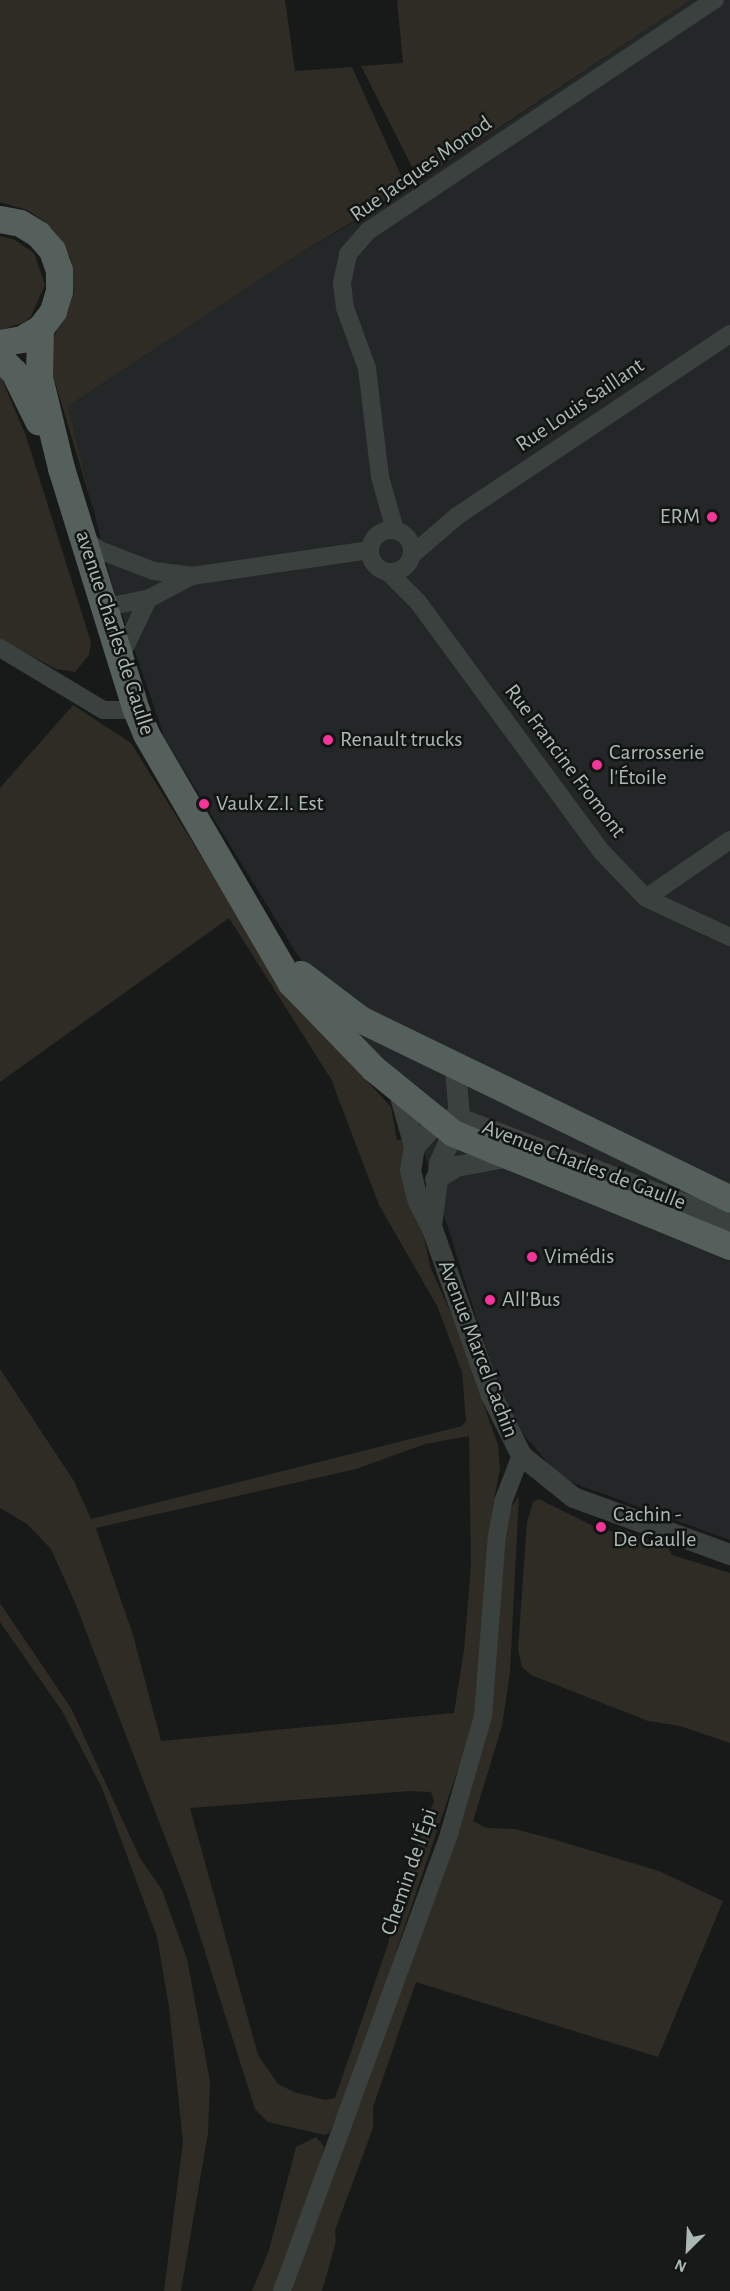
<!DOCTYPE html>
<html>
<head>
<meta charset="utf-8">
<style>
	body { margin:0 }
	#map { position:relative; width:730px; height:2291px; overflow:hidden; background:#181a1a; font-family:"Alegreya Sans",sans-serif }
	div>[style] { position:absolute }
	.built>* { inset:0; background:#242727 }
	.green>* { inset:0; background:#2e2c24 }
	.minor>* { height:18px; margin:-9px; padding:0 9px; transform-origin:9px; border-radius:9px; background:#3b413f }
	.minor>.ring { margin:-9px; padding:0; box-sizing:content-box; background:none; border:18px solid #3b413f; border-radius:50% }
	.tertiary>* { height:21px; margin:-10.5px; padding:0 10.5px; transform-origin:10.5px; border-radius:10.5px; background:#3b413f }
	.primary>* { height:27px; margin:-13.5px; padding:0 13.5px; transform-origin:13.5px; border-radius:13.5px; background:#555f5b }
	.dots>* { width:16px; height:16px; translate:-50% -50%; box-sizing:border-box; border:3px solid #131515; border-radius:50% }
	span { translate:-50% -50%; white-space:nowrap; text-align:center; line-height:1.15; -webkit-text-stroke:5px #131515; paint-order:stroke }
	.street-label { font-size:22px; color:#aabab2 }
	.poi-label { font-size:22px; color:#aabab2 }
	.right { translate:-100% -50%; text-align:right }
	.left { translate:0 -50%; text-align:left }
	.north { position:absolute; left:658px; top:2219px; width:60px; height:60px; -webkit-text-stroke:4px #131515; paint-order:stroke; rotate:204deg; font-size:16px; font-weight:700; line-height:24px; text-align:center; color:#aabab2 }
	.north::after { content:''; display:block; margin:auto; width:21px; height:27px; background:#aabab2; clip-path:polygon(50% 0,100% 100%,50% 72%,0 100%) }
</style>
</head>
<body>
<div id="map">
	<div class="built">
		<i style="clip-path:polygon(691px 0,730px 0,730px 1540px,562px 1479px,508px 1417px,410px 1108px,297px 954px,165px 739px,112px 585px,68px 406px,299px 254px,400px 195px)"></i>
	</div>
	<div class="green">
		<i style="clip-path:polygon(0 0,285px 0,295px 71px,352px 67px,407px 189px,299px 254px,68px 406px,94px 512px,50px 365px,52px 341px,74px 293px,70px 257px,45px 222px,27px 210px,0 202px)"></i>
		<i style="clip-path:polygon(397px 0,691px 0,419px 181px,361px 66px,403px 63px)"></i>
		<i style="clip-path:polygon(0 236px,15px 240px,34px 253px,45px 285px,31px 316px,23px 323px,0 330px)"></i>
		<i style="clip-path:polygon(0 375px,26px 436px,91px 642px,89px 655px,75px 672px,56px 669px,0 639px)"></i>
		<i style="clip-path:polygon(evenodd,73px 705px,131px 743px,285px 992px,391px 1107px,397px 1140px,402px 1140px,431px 1269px,451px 1313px,498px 1445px,500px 1469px,492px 1510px,479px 1707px,360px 2058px,345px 2100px,329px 2133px,325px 2135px,268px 2122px,255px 2109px,186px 1892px,76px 1605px,51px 1549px,27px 1524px,0 1508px,0 1369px,74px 1481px,91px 1519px,462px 1426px,466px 1421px,462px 1372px,437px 1306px,379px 1205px,331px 1079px,229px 918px,0 1082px,0 788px,73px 705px,469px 1436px,471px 1565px,464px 1650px,454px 1713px,161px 1741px,133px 1635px,96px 1528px,356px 1469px,425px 1444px,469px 1436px,73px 705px,410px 1791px,431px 1792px,434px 1801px,409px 1866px,387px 1947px,335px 2098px,325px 2100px,294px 2092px,278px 2084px,258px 2055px,190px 1808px,410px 1791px)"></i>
		<i style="clip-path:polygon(519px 1496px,510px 1672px,502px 1726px,473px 1821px,486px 1828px,515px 1829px,549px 1838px,659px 1871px,723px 1901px,658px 2057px,416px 1982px,373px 2107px,373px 2128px,335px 2230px,336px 2241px,322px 2291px,292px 2291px,491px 1715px,506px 1531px,509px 1510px)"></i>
		<i style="clip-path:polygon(539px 1499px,597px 1528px,616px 1532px,618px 1528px,658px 1542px,668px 1547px,672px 1555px,730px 1573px,730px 1743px,680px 1726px,648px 1721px,531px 1675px,522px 1667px,518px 1650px,527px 1522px,533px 1502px)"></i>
		<i style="clip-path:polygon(0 1603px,71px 1708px,140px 1858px,162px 1890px,187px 1959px,210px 2081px,208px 2133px,181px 2291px,164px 2291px,183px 2142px,169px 2007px,157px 1937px,102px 1788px,62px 1711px,0 1622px)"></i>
		<i style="clip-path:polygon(316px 2137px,324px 2146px,318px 2174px,276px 2291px,252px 2291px,269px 2250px,296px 2147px)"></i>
	</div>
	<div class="minor">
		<i class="ring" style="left:370px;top:530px;width:24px;height:24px"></i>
		<i style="left:395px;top:530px;width:55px;rotate:-105.8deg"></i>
		<i style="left:380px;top:477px;width:110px;rotate:-96.8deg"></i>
		<i style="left:367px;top:368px;width:64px;rotate:-110.1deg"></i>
		<i style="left:345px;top:308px;width:25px;rotate:-97deg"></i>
		<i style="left:342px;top:283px;width:30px;rotate:-78deg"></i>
		<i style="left:348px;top:254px;width:30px;rotate:-49deg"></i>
		<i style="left:368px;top:231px;width:417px;rotate:-33.7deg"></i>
		<i style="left:82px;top:537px;width:21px;rotate:37deg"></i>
		<i style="left:99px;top:550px;width:59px;rotate:20.9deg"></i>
		<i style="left:154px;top:571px;width:38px;rotate:7deg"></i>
		<i style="left:192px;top:576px;width:180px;rotate:-8.3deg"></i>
		<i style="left:413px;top:554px;width:58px;rotate:-40.8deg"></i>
		<i style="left:457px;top:516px;width:328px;rotate:-33.7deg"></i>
		<i style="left:388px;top:572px;width:42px;rotate:45deg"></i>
		<i style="left:418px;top:602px;width:309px;rotate:53.7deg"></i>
		<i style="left:601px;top:851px;width:65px;rotate:46.2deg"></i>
		<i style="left:646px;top:898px;width:93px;rotate:24.9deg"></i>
		<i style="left:102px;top:601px;width:15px;rotate:16deg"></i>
		<i style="left:116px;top:605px;width:33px;rotate:-11deg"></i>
		<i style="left:148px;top:599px;width:50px;rotate:-27.6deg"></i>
		<i style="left:0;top:648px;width:120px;rotate:31deg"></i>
		<i style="left:103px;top:710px;width:33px"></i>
		<i style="left:120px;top:658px;width:65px;rotate:-64.6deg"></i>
		<i style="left:646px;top:898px;width:102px;rotate:-34.6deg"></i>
		<i style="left:282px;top:2291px;width:487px;rotate:-69.9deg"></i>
		<i style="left:449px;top:1834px;width:123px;rotate:-73.9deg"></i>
		<i style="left:483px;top:1716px;width:181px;rotate:-85.6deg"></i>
		<i style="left:497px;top:1536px;width:35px;rotate:-80deg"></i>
		<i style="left:503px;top:1502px;width:50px;rotate:-69deg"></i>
	</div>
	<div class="tertiary">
		<i style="left:399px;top:1093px;width:55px;rotate:74.2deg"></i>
		<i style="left:414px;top:1146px;width:24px;rotate:99deg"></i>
		<i style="left:410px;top:1170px;width:32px;rotate:76deg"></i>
		<i style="left:418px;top:1201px;width:28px;rotate:63deg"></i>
		<i style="left:431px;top:1226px;width:179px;rotate:70.5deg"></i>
		<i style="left:491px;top:1395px;width:67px;rotate:63.4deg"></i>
		<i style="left:521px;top:1455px;width:67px;rotate:38.9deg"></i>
		<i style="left:573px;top:1497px;width:167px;rotate:20deg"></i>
		<i style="left:414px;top:1146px;width:34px;rotate:-47deg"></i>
		<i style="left:437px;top:1121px;width:22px;rotate:-8deg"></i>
		<i style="left:459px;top:1118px;width:290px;rotate:20.8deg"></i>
		<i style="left:435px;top:1179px;width:25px;rotate:-32deg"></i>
		<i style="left:456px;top:1166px;width:49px;rotate:-10.6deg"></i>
		<i style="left:431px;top:1225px;width:63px;rotate:-82.6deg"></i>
		<i style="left:439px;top:1163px;width:49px;rotate:-66deg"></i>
		<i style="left:459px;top:1118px;width:51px;rotate:-94.5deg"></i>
	</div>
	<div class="primary">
		<i style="left:0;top:219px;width:20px;rotate:11deg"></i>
		<i style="left:20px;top:223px;width:21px;rotate:31deg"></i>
		<i style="left:38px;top:234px;width:21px;rotate:49deg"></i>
		<i style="left:52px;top:250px;width:21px;rotate:71deg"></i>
		<i style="left:59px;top:270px;width:21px;rotate:90deg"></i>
		<i style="left:59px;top:291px;width:21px;rotate:107deg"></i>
		<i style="left:53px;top:311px;width:21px;rotate:127deg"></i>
		<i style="left:40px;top:328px;width:21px;rotate:149deg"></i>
		<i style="left:22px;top:339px;width:22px;rotate:170deg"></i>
		<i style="left:40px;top:328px;width:49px;rotate:91.2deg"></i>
		<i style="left:39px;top:377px;width:94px;rotate:76.4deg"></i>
		<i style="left:61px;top:468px;width:253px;rotate:72.8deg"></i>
		<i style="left:136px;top:710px;width:26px;rotate:67deg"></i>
		<i style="left:146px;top:734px;width:288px;rotate:59.8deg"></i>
		<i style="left:291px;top:983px;width:118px;rotate:46deg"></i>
		<i style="left:373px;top:1068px;width:103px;rotate:39.1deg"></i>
		<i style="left:453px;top:1133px;width:299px;rotate:22.2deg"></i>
		<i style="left:0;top:358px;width:20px;rotate:45deg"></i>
		<i style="left:14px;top:372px;width:55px;rotate:63.9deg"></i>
		<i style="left:301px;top:974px;width:74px;rotate:37.3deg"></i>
		<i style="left:360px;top:1019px;width:411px;rotate:25.9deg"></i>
	</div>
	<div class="dots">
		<i style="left:712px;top:517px;background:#f7349a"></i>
		<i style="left:328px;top:740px;background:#f7349a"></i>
		<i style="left:597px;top:765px;background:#f7349a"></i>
		<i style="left:204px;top:804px;background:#f7349a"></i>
		<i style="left:532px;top:1257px;background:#f7349a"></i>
		<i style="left:490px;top:1300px;background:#f7349a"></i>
		<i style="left:601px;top:1527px;background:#f7349a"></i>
	</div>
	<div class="street-label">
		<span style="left:421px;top:169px;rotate:-35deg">Rue Jacques Monod</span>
		<span style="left:580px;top:405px;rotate:-34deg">Rue Louis Saillant</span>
		<span style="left:115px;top:633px;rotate:72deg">avenue Charles de Gaulle</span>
		<span style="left:565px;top:761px;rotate:53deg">Rue Francine Fromont</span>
		<span style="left:584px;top:1165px;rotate:21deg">Avenue Charles de Gaulle</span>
		<span style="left:478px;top:1349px;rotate:69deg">Avenue Marcel Cachin</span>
		<span style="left:409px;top:1872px;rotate:-71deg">Chemin de l'Épi</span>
	</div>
	<div class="poi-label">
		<span class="right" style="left:700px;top:517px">ERM</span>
		<span class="left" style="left:340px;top:740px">Renault trucks</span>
		<span class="left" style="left:609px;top:765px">Carrosserie<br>l'Étoile</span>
		<span class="left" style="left:216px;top:804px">Vaulx Z.I. Est</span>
		<span class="left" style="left:544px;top:1257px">Vimédis</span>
		<span class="left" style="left:502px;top:1300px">All'Bus</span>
		<span class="left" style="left:613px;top:1527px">Cachin -<br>De Gaulle</span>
	</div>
	<div class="north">N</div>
</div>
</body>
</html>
